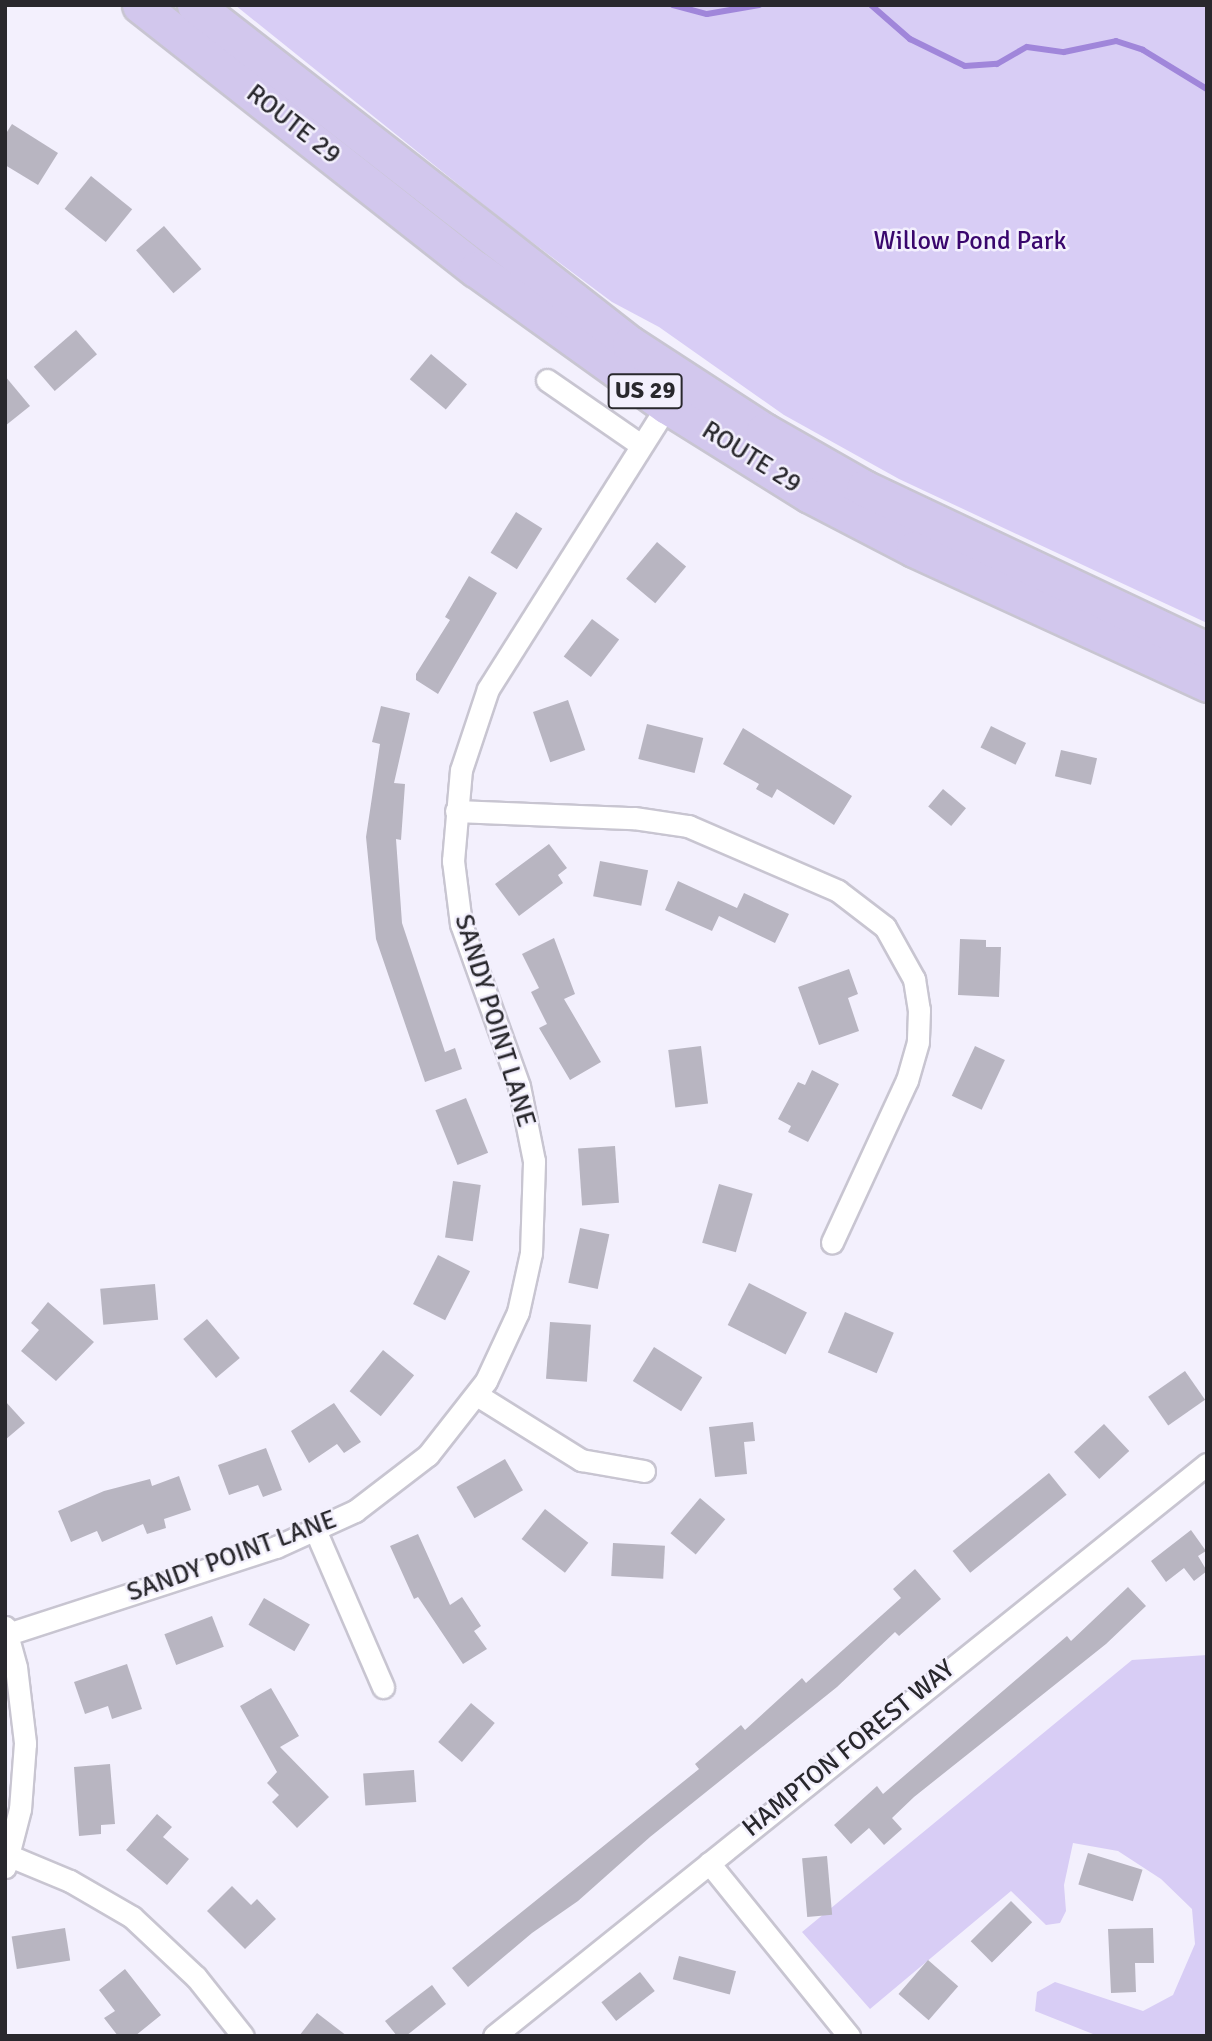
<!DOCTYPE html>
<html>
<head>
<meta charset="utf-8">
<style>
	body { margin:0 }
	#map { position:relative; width:1212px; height:2041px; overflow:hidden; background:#f3f0fd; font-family:Signika,sans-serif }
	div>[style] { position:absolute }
	.green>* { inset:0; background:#d8cdf5 }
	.stream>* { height:6px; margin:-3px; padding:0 3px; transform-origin:3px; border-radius:3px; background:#a086da }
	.building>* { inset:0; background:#b8b5c1; transform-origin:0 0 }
	.roads { filter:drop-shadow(2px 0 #c8c5d1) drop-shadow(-2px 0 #c8c5d1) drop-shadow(0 2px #c8c5d1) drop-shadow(0 -2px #c8c5d1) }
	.street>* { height:21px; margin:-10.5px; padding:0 10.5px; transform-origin:10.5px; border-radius:10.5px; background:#fff }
	.primary>* { height:35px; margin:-17.5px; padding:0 17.5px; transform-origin:17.5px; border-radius:17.5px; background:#d2c7ed }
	span { translate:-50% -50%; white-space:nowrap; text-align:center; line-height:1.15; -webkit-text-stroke:5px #f3f0fd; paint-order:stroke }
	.shield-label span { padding:2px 5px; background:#f3f0fd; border:2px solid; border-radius:5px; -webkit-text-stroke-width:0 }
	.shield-label { font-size:24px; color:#29282d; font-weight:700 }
	.street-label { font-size:26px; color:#29282d }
	.park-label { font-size:26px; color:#39066d }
	.frame { position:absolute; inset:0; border:7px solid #29282d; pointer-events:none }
</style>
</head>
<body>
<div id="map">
	<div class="green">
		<i style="clip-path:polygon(235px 5px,1207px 5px,1207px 623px,899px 479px,784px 415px,659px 327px,612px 302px,505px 222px)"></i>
		<i style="clip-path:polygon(1207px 1655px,1207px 2036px,1098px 2036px,1035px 2011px,1037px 1992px,1055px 1982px,1143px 2011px,1173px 1995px,1195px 1944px,1192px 1909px,1161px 1879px,1118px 1851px,1073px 1843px,1064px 1885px,1066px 1911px,1060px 1923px,1046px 1925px,1011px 1891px,870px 2009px,802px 1932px,1132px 1660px)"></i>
	</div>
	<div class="stream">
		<i style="left:673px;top:5px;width:35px;rotate:15deg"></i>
		<i style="left:707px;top:14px;width:53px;rotate:-9.8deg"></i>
		<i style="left:871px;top:5px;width:52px;rotate:41.1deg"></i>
		<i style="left:910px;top:39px;width:61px;rotate:26.1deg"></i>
		<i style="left:965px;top:66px;width:32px;rotate:-4deg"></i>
		<i style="left:997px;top:64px;width:34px;rotate:-30deg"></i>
		<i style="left:1027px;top:47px;width:37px;rotate:8deg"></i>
		<i style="left:1064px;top:52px;width:53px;rotate:-11.9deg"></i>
		<i style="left:1116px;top:41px;width:28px;rotate:18deg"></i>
		<i style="left:1143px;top:50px;width:75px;rotate:31.4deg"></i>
	</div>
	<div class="building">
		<i style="clip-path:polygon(12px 124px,58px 153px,38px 185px,5px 165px,5px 135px)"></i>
		<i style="left:91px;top:176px;width:53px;height:42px;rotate:39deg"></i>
		<i style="left:164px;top:226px;width:57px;height:37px;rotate:49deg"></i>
		<i style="left:76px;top:330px;width:32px;height:56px;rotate:49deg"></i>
		<i style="left:431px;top:354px;width:47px;height:33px;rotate:40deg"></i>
		<i style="clip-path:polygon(5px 376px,30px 406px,5px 426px)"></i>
		<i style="left:516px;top:512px;width:31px;height:48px;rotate:32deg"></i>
		<i style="left:657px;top:542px;width:38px;height:48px;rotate:40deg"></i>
		<i style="clip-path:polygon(469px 576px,497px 593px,438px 694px,416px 680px,416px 674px,450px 620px,445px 617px)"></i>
		<i style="left:592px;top:619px;width:34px;height:47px;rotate:37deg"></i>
		<i style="left:568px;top:700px;width:53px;height:37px;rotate:71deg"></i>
		<i style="clip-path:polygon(381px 706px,410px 713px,394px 783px,405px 784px,401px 840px,396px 839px,402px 923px,445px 1052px,455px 1048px,462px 1069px,425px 1082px,376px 939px,366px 837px,380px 744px,372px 742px)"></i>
		<i style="left:647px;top:724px;width:58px;height:36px;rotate:14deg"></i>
		<i style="left:991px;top:726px;width:39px;height:24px;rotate:26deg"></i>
		<i style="clip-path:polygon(743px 728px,852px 796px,834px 825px,777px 789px,772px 798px,756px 789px,759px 784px,723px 764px)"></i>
		<i style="left:1061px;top:750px;width:37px;height:27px;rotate:13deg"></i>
		<i style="left:943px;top:789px;width:30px;height:23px;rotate:40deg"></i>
		<i style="clip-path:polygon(549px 844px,567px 868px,558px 875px,563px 883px,519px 916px,495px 884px)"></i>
		<i style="left:600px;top:861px;width:49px;height:36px;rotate:11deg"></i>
		<i style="clip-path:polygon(678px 881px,737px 908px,744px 893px,789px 914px,775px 943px,719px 916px,712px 931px,665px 910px)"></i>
		<i style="clip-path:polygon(554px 938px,575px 994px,564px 999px,601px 1062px,570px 1080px,539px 1028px,547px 1024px,531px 992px,539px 988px,522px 954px)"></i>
		<i style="clip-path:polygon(960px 939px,986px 940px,986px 947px,1001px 947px,999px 997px,958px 995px)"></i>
		<i style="clip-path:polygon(849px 969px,858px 994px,848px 998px,859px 1031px,819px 1045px,798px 987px)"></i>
		<i style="left:701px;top:1046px;width:58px;height:33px;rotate:83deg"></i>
		<i style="left:975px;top:1046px;width:33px;height:55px;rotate:25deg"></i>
		<i style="clip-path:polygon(812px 1070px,839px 1084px,808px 1142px,788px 1132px,791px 1126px,778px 1119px,798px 1082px,805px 1085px)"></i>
		<i style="left:466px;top:1098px;width:59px;height:33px;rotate:68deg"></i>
		<i style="left:615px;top:1146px;width:57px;height:37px;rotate:86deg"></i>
		<i style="left:453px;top:1181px;width:28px;height:57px;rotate:8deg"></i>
		<i style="left:719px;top:1184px;width:35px;height:61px;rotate:16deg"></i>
		<i style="left:580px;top:1228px;width:30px;height:56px;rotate:12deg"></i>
		<i style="left:438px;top:1255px;width:36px;height:55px;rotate:27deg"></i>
		<i style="left:749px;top:1283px;width:65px;height:47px;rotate:27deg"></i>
		<i style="left:155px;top:1284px;width:36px;height:55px;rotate:85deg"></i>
		<i style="clip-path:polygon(48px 1302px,94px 1342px,56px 1381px,21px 1351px,39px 1330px,31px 1323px)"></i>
		<i style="left:845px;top:1312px;width:53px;height:44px;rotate:23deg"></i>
		<i style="left:207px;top:1319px;width:51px;height:31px;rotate:50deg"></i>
		<i style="left:550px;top:1322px;width:41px;height:57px;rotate:4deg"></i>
		<i style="left:654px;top:1347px;width:57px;height:40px;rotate:32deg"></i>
		<i style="left:383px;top:1350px;width:40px;height:53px;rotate:39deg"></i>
		<i style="left:1185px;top:1371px;width:35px;height:45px;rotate:55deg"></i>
		<i style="clip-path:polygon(5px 1401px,25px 1423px,5px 1440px)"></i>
		<i style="clip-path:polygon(334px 1403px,361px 1442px,344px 1453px,337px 1444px,309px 1463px,291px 1431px)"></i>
		<i style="clip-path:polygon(753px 1422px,755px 1441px,744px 1442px,747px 1474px,715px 1477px,709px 1427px)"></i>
		<i style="left:1104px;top:1424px;width:37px;height:41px;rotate:47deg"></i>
		<i style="clip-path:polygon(266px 1448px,282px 1490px,263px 1497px,258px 1485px,229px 1495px,218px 1465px)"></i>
		<i style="left:505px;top:1459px;width:36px;height:56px;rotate:60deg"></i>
		<i style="left:1049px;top:1473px;width:28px;height:124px;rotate:51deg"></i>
		<i style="clip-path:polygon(179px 1476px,191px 1510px,164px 1519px,166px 1528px,147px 1534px,143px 1524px,102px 1542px,97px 1531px,71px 1542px,58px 1511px,104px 1491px,150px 1479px,152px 1486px)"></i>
		<i style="left:700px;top:1498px;width:33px;height:46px;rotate:40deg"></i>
		<i style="left:545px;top:1509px;width:55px;height:38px;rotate:38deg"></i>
		<i style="clip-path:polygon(1191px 1530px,1206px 1551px,1198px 1556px,1207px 1571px,1194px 1581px,1184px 1568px,1166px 1582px,1151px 1561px)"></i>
		<i style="clip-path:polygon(418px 1534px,450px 1605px,462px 1597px,481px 1626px,474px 1631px,487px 1649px,463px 1664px,418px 1597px,414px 1599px,390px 1546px)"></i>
		<i style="left:613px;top:1543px;width:52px;height:33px;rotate:3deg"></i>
		<i style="clip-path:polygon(915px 1569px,941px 1599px,899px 1636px,895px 1632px,837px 1687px,650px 1837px,578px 1901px,532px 1933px,468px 1987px,452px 1968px,699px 1769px,695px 1764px,741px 1725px,745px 1730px,802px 1678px,806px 1683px,901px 1598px,893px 1589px)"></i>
		<i style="clip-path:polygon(1128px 1587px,1146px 1606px,1106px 1644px,914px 1797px,892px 1818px,902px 1829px,884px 1845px,869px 1828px,851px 1844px,834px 1825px,877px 1786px,883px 1794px,1067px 1636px,1071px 1641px)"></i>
		<i style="left:264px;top:1598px;width:53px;height:31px;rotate:30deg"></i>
		<i style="left:212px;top:1616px;width:33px;height:51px;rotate:69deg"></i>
		<i style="clip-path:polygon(127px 1664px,142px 1709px,112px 1719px,108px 1706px,85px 1714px,74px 1682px)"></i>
		<i style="clip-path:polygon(271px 1688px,299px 1736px,280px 1747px,329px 1797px,297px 1828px,272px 1802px,279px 1795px,267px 1783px,277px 1772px,240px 1706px)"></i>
		<i style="left:471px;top:1703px;width:31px;height:51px;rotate:40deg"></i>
		<i style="clip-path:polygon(110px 1764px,115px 1824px,101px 1825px,101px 1834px,79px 1836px,74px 1767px)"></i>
		<i style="left:414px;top:1770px;width:32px;height:51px;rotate:86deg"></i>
		<i style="clip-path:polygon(157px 1814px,172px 1827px,163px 1837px,189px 1859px,167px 1885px,126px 1850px)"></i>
		<i style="left:1088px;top:1853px;width:57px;height:33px;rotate:17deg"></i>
		<i style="left:827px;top:1856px;width:59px;height:25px;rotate:85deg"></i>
		<i style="clip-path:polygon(232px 1886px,251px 1905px,257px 1899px,276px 1919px,245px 1949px,207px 1911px)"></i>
		<i style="left:1011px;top:1901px;width:30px;height:57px;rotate:45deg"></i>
		<i style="left:65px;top:1928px;width:33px;height:54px;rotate:81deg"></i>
		<i style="clip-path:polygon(1153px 1928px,1154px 1963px,1135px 1963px,1136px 1992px,1111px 1993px,1108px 1929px)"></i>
		<i style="left:679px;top:1956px;width:59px;height:24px;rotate:15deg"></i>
		<i style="left:928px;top:1960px;width:40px;height:45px;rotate:41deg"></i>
		<i style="clip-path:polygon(125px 1969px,161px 2015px,135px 2036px,118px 2036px,104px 2018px,115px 2011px,99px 1990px)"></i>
		<i style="left:640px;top:1972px;width:24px;height:49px;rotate:52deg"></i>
		<i style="clip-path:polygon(432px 1985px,446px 2004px,406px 2036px,397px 2036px,385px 2021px)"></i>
		<i style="clip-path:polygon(317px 2013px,347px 2036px,299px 2036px)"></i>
	</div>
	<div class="roads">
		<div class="street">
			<i style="left:547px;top:380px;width:114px;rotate:34.7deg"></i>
			<i style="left:456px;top:811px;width:178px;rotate:2.3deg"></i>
			<i style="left:634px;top:818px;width:55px;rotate:8.4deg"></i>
			<i style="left:688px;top:826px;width:163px;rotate:23.4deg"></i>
			<i style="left:838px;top:891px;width:59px;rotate:37.5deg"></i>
			<i style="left:885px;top:927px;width:60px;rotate:60.9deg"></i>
			<i style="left:914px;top:979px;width:31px;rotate:81deg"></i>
			<i style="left:919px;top:1010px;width:32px;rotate:92deg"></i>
			<i style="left:918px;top:1042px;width:40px;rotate:106deg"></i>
			<i style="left:907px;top:1080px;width:179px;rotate:114.8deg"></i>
			<i style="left:477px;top:1395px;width:123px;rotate:32deg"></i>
			<i style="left:581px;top:1460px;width:64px;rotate:9.9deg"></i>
			<i style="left:316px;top:1532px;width:169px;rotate:66.6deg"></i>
			<i style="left:5px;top:1627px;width:41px;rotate:74.6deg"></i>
			<i style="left:16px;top:1667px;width:77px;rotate:83.2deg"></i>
			<i style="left:25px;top:1743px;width:66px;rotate:94.3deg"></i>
			<i style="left:20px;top:1809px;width:60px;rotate:104.5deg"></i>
			<i style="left:8px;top:1634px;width:282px;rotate:-18deg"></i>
			<i style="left:276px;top:1547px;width:87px;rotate:-24.5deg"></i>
			<i style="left:355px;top:1511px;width:92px;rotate:-37.5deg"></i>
			<i style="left:428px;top:1455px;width:94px;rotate:-51.9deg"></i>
			<i style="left:486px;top:1381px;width:76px;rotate:-65.1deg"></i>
			<i style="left:518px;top:1312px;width:60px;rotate:-77.6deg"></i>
			<i style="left:531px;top:1253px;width:92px;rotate:-88.1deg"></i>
			<i style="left:534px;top:1161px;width:76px;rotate:-101.3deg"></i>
			<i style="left:519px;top:1086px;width:172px;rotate:-109.7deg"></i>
			<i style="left:461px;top:924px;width:64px;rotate:-97.2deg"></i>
			<i style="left:453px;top:861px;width:91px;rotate:-85deg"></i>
			<i style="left:461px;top:770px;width:85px;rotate:-71.6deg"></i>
			<i style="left:488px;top:689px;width:335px;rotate:-57.7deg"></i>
			<i style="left:5px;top:1854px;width:70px;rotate:22.6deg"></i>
			<i style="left:70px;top:1881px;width:72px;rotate:30.1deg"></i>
			<i style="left:132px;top:1917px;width:88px;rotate:43.2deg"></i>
			<i style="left:196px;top:1977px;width:75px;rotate:51.5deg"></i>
			<i style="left:709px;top:1863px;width:223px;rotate:51deg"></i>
			<i style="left:494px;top:2036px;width:914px;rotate:-38.74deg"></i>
		</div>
		<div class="primary">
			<i style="left:140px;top:5px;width:427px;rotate:38.2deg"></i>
			<i style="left:476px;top:269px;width:235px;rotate:35.7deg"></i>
			<i style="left:667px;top:406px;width:168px;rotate:31.9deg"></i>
			<i style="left:810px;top:495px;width:117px;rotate:27.4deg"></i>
			<i style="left:914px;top:549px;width:323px;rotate:24.7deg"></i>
			<i style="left:195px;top:5px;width:551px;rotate:37.93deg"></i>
			<i style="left:630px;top:344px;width:160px;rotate:33deg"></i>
			<i style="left:764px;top:431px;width:115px;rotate:29.7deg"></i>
			<i style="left:864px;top:488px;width:379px;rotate:25.3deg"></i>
		</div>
	</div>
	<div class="shield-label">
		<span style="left:645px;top:391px">US 29</span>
	</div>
	<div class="street-label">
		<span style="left:293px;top:125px;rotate:38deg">ROUTE 29</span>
		<span style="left:751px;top:458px;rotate:32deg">ROUTE 29</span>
		<span style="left:494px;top:1021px;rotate:73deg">SANDY POINT LANE</span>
		<span style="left:232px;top:1557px;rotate:-20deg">SANDY POINT LANE</span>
		<span style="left:849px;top:1749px;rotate:-39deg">HAMPTON FOREST WAY</span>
	</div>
	<div class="park-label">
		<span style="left:970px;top:242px">Willow Pond Park</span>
	</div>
	<div class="frame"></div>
</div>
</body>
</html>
